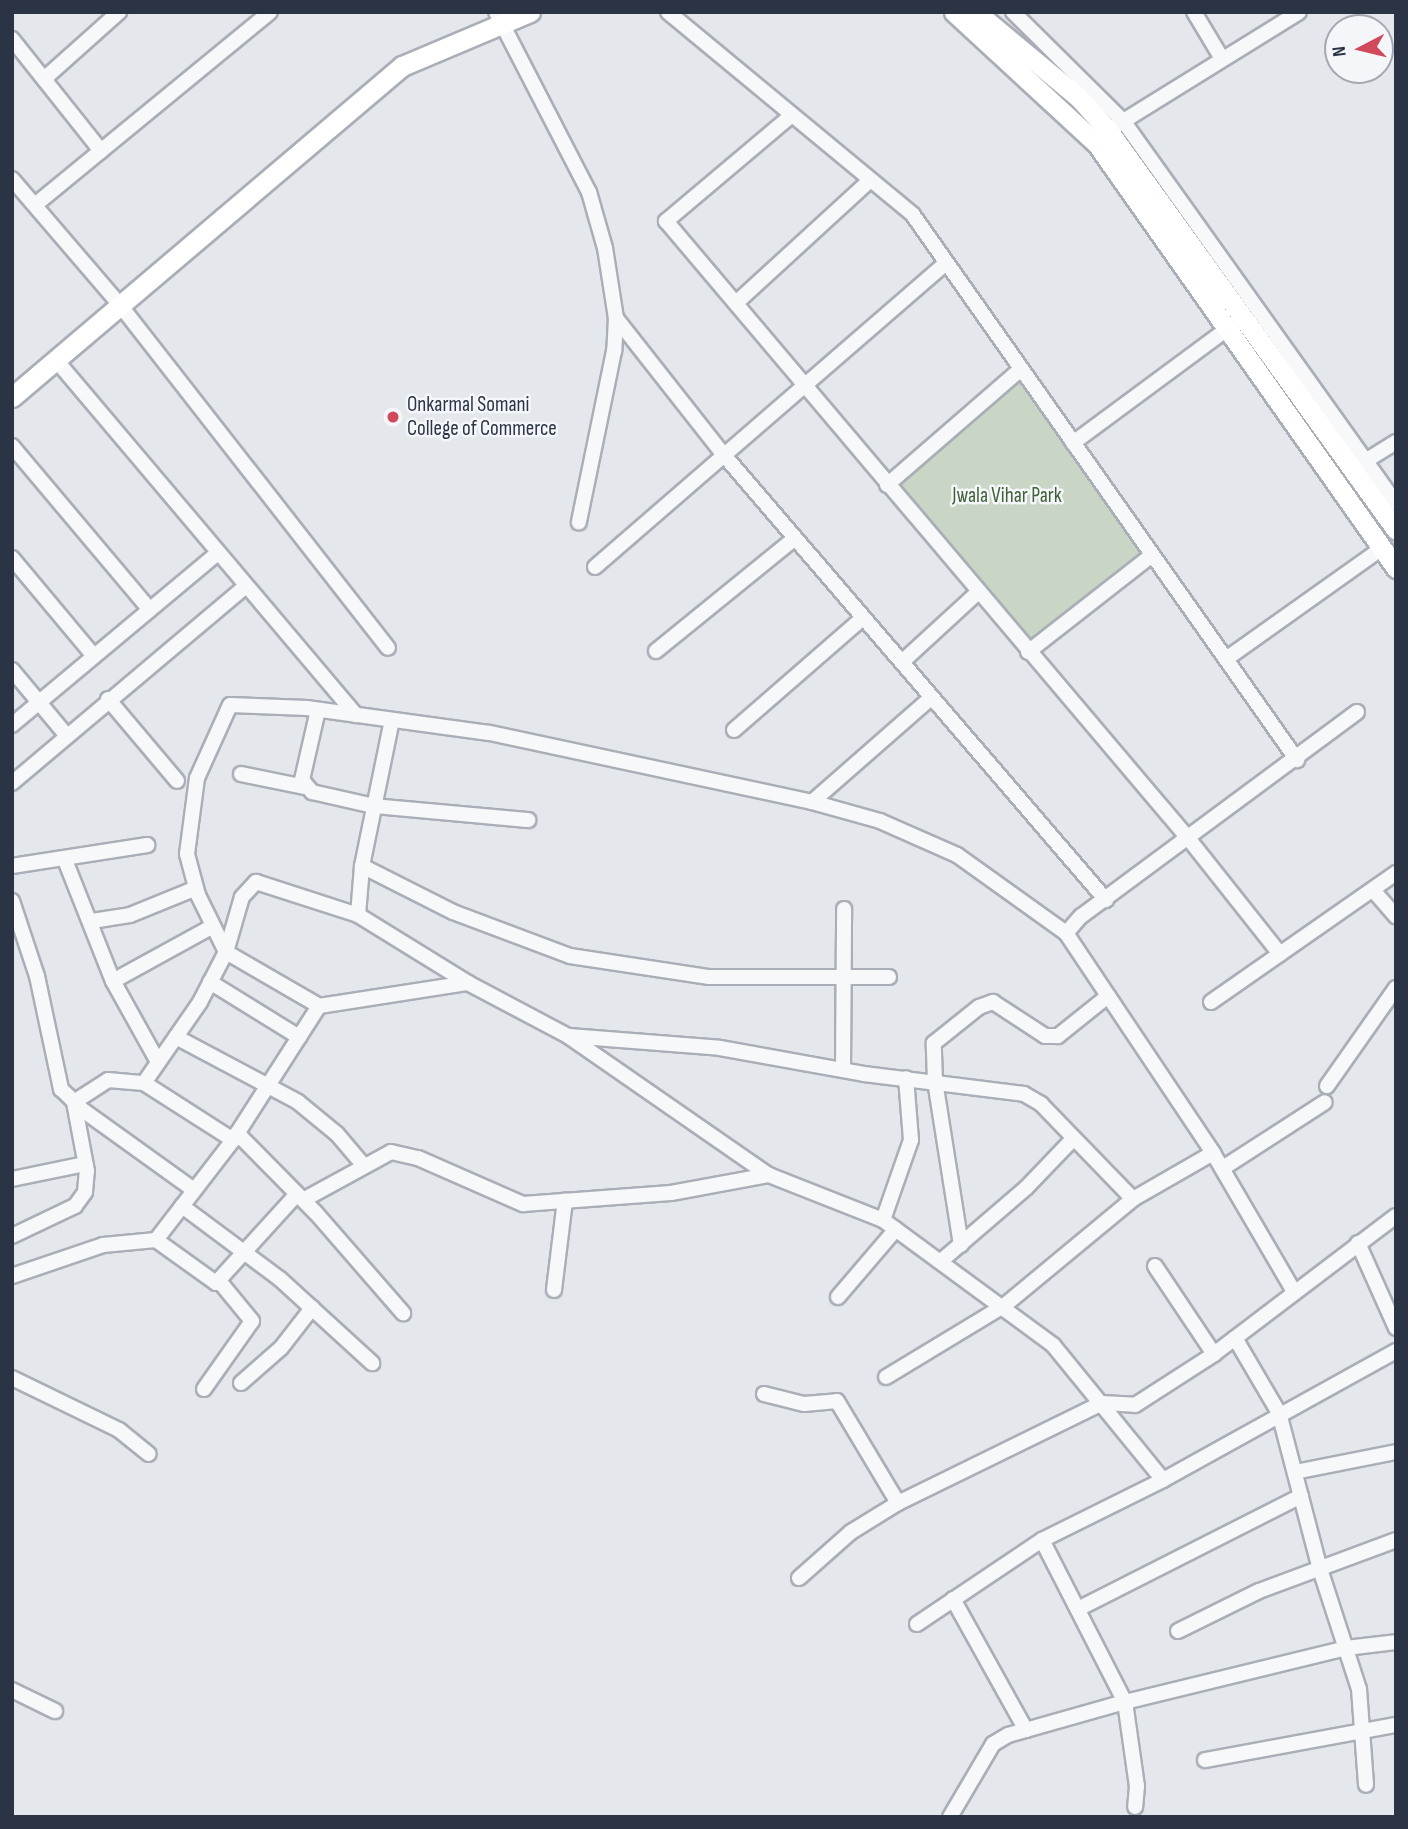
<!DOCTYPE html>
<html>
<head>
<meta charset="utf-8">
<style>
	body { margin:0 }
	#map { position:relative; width:1408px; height:1829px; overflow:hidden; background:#e4e7ec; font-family:"Sofia Sans Condensed",sans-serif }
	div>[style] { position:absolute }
	.green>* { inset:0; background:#c9d6c5 }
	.roads { filter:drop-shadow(2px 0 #a9aeb7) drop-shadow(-2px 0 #a9aeb7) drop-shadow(0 2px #a9aeb7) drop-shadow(0 -2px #a9aeb7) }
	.street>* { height:14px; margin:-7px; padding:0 7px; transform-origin:7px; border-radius:7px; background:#f7f8fa }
	.secondary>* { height:19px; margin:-9.5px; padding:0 9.5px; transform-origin:9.5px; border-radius:9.5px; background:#fff }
	.dots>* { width:19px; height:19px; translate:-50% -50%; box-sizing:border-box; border:4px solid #f4f6f9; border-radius:50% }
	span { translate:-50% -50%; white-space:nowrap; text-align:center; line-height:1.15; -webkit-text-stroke:5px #f4f6f9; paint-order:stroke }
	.poi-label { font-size:21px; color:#2b3445 }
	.left { translate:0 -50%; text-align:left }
	.park-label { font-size:21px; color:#3f6138 }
	.frame { position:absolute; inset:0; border:14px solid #2b3445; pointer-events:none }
	.north { position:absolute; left:1324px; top:14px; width:70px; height:70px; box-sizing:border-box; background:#f4f6f9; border:2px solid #a4a8b1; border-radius:50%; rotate:263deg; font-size:19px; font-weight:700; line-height:28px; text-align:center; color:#2b3445 }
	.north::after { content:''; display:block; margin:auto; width:24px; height:32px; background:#d1495b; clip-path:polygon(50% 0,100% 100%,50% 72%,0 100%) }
</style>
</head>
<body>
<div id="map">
	<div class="green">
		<i style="clip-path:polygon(1021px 369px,1152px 555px,1028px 652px,887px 485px)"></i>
	</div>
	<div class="roads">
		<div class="street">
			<i style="left:496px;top:12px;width:203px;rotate:62.7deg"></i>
			<i style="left:589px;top:192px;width:58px;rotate:74.1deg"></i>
			<i style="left:605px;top:248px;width:71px;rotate:81.1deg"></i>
			<i style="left:616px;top:318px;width:33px;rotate:93deg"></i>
			<i style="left:614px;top:351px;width:175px;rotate:101.6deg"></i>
			<i style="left:668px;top:12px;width:318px;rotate:39.6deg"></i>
			<i style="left:913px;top:215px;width:667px;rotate:54.83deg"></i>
			<i style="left:1013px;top:12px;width:156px;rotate:44.7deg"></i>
			<i style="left:1124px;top:122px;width:468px;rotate:54.5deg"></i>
			<i style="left:1194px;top:12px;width:52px;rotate:59deg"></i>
			<i style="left:12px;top:39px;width:143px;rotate:51.5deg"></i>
			<i style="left:44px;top:79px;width:101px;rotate:-41.8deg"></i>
			<i style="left:792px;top:115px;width:165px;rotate:139.9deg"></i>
			<i style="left:666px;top:221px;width:808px;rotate:49.77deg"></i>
			<i style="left:1188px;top:838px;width:148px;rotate:51.6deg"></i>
			<i style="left:1117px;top:125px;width:214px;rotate:-31.8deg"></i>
			<i style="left:12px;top:179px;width:166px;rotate:49.4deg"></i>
			<i style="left:120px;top:305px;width:435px;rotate:52deg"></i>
			<i style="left:35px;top:205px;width:304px;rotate:-39.4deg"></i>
			<i style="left:736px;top:303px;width:182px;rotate:-42.5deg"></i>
			<i style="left:616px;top:318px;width:173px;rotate:51.8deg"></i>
			<i style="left:723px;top:454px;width:588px;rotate:49.35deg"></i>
			<i style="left:56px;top:360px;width:465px;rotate:49.8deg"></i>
			<i style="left:1073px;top:443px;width:200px;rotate:-36.5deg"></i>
			<i style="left:12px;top:446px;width:214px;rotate:49.9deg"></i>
			<i style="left:1359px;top:465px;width:44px;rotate:-31.9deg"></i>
			<i style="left:887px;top:485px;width:177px;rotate:-40.9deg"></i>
			<i style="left:12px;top:558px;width:128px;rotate:50.1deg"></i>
			<i style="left:595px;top:567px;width:464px;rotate:-40.9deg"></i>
			<i style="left:656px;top:651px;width:179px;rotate:-39.1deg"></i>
			<i style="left:1028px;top:652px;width:157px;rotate:-38deg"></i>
			<i style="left:1226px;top:659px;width:191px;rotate:-35.4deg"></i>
			<i style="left:902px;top:662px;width:103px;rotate:-42.6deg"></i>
			<i style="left:12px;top:670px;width:86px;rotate:50.2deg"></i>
			<i style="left:108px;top:699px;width:107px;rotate:49.9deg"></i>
			<i style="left:318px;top:710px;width:72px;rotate:102.9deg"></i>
			<i style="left:302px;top:780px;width:16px;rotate:50deg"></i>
			<i style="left:312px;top:792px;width:64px;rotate:12.7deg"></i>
			<i style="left:374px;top:806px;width:155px;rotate:5.2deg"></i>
			<i style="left:1357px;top:712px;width:343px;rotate:143.5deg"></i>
			<i style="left:1081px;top:916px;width:23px;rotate:131deg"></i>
			<i style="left:1066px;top:933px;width:134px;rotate:-144.4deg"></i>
			<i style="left:957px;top:855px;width:84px;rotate:-156.2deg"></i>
			<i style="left:880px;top:821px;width:71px;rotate:-164.4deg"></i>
			<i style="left:812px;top:802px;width:330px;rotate:-167.9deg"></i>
			<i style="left:489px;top:733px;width:184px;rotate:-172.2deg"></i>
			<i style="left:307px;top:708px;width:77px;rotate:-177.8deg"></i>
			<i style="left:230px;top:705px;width:80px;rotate:114.3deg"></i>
			<i style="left:197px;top:778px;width:77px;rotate:97.5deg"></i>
			<i style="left:187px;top:854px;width:42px;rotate:75deg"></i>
			<i style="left:198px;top:895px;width:64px;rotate:63.8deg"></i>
			<i style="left:226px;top:952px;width:108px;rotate:30.1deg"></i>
			<i style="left:319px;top:1006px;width:151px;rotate:-8.8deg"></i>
			<i style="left:468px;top:983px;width:113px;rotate:27.9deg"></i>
			<i style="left:568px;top:1036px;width:244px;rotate:34.7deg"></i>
			<i style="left:769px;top:1175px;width:123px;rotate:21.5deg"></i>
			<i style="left:883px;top:1220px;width:211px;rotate:36.3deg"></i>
			<i style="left:1053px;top:1345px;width:174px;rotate:50.8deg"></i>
			<i style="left:1163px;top:1480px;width:135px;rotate:153.6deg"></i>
			<i style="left:1042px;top:1540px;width:182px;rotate:62.9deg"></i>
			<i style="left:1125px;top:1702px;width:228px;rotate:-13.7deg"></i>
			<i style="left:1346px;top:1648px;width:50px;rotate:-6.8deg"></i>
			<i style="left:12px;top:725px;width:268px;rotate:-39.9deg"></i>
			<i style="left:734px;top:730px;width:171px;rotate:-41deg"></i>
			<i style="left:241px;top:774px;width:65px;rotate:11.5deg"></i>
			<i style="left:12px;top:783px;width:306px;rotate:-40.1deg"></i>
			<i style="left:812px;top:802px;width:159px;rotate:-41.2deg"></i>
			<i style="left:65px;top:860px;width:130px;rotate:68.4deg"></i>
			<i style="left:113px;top:981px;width:93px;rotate:60.9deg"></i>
			<i style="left:12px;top:866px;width:137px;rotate:-8.8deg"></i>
			<i style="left:362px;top:866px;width:102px;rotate:26.8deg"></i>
			<i style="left:453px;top:912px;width:125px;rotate:20.6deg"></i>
			<i style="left:570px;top:956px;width:141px;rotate:8.6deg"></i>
			<i style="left:709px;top:977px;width:180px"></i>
			<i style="left:1373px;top:890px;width:35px;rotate:49deg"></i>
			<i style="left:12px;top:901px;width:79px;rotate:71.6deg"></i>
			<i style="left:37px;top:976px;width:116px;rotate:78deg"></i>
			<i style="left:61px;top:1089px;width:32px;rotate:44deg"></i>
			<i style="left:84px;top:1111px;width:135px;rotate:35.7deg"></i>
			<i style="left:358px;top:915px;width:49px;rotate:-85.3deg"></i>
			<i style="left:362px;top:866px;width:149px;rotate:-78.4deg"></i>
			<i style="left:92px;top:921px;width:38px;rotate:-9deg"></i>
			<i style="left:130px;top:915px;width:71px;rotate:-22.2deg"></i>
			<i style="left:1066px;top:933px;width:265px;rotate:56.2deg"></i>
			<i style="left:113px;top:981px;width:114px;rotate:-28.8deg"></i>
			<i style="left:210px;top:982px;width:105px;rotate:31.7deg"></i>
			<i style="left:1211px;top:1002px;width:226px;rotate:-34.9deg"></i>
			<i style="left:569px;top:1036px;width:151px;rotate:4.5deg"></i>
			<i style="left:720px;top:1048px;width:146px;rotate:10.2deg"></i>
			<i style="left:864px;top:1074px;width:161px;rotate:7.1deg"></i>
			<i style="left:1024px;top:1094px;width:20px;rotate:30deg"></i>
			<i style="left:1041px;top:1104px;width:132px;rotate:45.9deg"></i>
			<i style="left:1133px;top:1199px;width:166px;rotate:140.4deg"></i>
			<i style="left:1005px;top:1305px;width:139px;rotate:148.8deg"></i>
			<i style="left:176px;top:1037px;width:138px;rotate:28deg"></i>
			<i style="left:298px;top:1102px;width:50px;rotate:39.4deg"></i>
			<i style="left:337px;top:1134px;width:42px;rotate:49.8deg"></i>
			<i style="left:843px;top:1070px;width:161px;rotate:-89.6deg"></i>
			<i style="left:144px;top:1083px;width:98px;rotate:-55.3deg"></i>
			<i style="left:200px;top:1002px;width:56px;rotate:-62.5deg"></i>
			<i style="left:226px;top:952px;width:57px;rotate:-73.8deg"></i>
			<i style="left:242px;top:897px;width:21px;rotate:-47deg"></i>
			<i style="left:256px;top:882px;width:107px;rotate:17.9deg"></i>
			<i style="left:358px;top:915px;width:129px;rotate:31.7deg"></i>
			<i style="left:1327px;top:1086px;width:120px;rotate:-54.9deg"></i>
			<i style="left:237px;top:1133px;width:112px;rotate:45.4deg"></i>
			<i style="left:316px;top:1213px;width:133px;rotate:49deg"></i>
			<i style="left:1223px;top:1168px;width:121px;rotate:-32.9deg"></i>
			<i style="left:12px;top:1179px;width:75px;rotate:-11.6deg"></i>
			<i style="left:1133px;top:1199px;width:92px;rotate:-29.9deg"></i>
			<i style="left:1213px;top:1153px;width:159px;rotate:59.7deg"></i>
			<i style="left:303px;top:1200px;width:100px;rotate:-28.6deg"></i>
			<i style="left:391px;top:1152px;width:28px;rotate:13deg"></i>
			<i style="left:418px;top:1158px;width:115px;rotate:23.7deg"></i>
			<i style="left:523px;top:1204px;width:148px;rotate:-4.3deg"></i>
			<i style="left:671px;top:1193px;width:100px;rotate:-10.4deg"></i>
			<i style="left:182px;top:1206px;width:122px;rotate:36.7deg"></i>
			<i style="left:280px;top:1279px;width:125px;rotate:42.4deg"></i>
			<i style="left:883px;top:1220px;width:85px;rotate:-70.7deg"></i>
			<i style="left:911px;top:1140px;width:62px;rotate:-94.6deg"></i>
			<i style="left:12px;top:1236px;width:70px;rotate:-25.5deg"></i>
			<i style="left:75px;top:1206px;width:17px;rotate:-54deg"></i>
			<i style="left:85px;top:1192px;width:21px;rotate:-85deg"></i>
			<i style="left:87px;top:1171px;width:70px;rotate:-100.7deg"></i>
			<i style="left:74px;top:1102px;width:40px;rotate:-32.9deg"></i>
			<i style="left:108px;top:1080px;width:36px;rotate:5deg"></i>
			<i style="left:144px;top:1083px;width:106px;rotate:32.6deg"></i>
			<i style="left:156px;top:1240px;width:74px;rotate:35.6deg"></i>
			<i style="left:216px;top:1283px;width:120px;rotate:-47.7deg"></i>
			<i style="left:1358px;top:1243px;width:93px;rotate:65.9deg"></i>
			<i style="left:961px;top:1245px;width:166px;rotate:-99deg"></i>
			<i style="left:935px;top:1081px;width:38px;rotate:-92deg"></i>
			<i style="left:934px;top:1043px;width:58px;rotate:-38.7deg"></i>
			<i style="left:979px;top:1007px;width:15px;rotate:-20deg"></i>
			<i style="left:993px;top:1002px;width:62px;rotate:33.2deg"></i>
			<i style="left:1045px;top:1036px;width:13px"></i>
			<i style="left:1058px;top:1036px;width:64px;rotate:-38.7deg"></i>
			<i style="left:941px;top:1261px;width:112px;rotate:-40.7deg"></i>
			<i style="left:1026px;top:1188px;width:68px;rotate:-46.2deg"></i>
			<i style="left:1155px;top:1266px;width:106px;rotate:56.2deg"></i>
			<i style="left:12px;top:1276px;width:96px;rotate:-18.8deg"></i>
			<i style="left:103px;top:1245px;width:53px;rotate:-5.4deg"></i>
			<i style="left:156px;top:1240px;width:126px;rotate:-52.4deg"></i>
			<i style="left:233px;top:1140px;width:159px;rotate:-57.3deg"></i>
			<i style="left:554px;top:1290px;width:90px;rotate:-83deg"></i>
			<i style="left:838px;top:1297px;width:89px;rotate:-49.5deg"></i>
			<i style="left:1235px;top:1338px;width:87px;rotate:59.6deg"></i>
			<i style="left:1279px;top:1413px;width:161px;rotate:75.3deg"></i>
			<i style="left:1320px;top:1569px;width:126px;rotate:72deg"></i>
			<i style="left:1359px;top:1689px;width:96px;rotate:85.8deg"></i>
			<i style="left:12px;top:1378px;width:119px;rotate:25.9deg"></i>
			<i style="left:119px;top:1430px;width:38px;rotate:39deg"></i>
			<i style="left:241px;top:1383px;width:53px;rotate:-41.2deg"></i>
			<i style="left:281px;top:1348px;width:51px;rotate:-52.2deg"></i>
			<i style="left:204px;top:1389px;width:83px;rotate:-54.8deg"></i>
			<i style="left:252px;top:1321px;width:50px;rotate:-129.4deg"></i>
			<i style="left:764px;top:1394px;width:41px;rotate:14deg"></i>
			<i style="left:804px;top:1404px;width:33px;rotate:-5deg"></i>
			<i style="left:837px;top:1401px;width:119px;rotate:59.1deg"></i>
			<i style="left:898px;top:1503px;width:227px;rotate:-26.1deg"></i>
			<i style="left:1102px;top:1403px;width:33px;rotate:3deg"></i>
			<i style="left:1135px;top:1405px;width:94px;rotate:-32.8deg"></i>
			<i style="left:1214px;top:1354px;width:228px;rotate:-37.2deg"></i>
			<i style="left:1295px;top:1472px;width:103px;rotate:-11.2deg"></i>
			<i style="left:1163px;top:1480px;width:266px;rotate:-29deg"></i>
			<i style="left:799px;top:1578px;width:69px;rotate:-41.5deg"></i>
			<i style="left:851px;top:1532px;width:55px;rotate:-31.7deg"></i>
			<i style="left:953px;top:1599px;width:150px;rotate:60.9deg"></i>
			<i style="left:1078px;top:1609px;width:250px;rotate:-26.9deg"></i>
			<i style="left:917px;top:1624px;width:151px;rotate:-33.9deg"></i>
			<i style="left:1178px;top:1631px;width:90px;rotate:-26.3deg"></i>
			<i style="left:1259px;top:1591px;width:146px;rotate:-20.4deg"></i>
			<i style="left:12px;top:1690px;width:48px;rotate:26deg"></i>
			<i style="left:1205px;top:1760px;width:194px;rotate:-10.4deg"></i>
			<i style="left:950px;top:1817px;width:85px;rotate:-59.5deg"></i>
			<i style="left:993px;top:1744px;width:17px;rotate:-31deg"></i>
			<i style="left:1008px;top:1735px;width:122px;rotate:-15.8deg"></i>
			<i style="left:1125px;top:1702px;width:85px;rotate:81.9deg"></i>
			<i style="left:1137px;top:1786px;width:21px;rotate:95deg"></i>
		</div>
		<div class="secondary">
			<i style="left:954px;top:12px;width:195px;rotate:42.7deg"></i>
			<i style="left:1097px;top:144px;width:519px;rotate:54.81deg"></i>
			<i style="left:976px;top:12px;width:133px;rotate:39.8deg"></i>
			<i style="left:1078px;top:97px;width:43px;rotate:47.8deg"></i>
			<i style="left:1107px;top:129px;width:494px;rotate:54.2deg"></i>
			<i style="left:12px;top:397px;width:512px;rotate:-40.32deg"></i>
			<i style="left:402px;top:66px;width:139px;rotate:-22.9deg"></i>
		</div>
	</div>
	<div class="dots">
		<i style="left:393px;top:417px;background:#d1495b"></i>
	</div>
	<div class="poi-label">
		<span class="left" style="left:407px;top:417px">Onkarmal Somani<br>College of Commerce</span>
	</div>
	<div class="park-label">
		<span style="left:1007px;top:496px">Jwala Vihar Park</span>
	</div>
	<div class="frame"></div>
	<div class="north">N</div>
</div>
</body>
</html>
